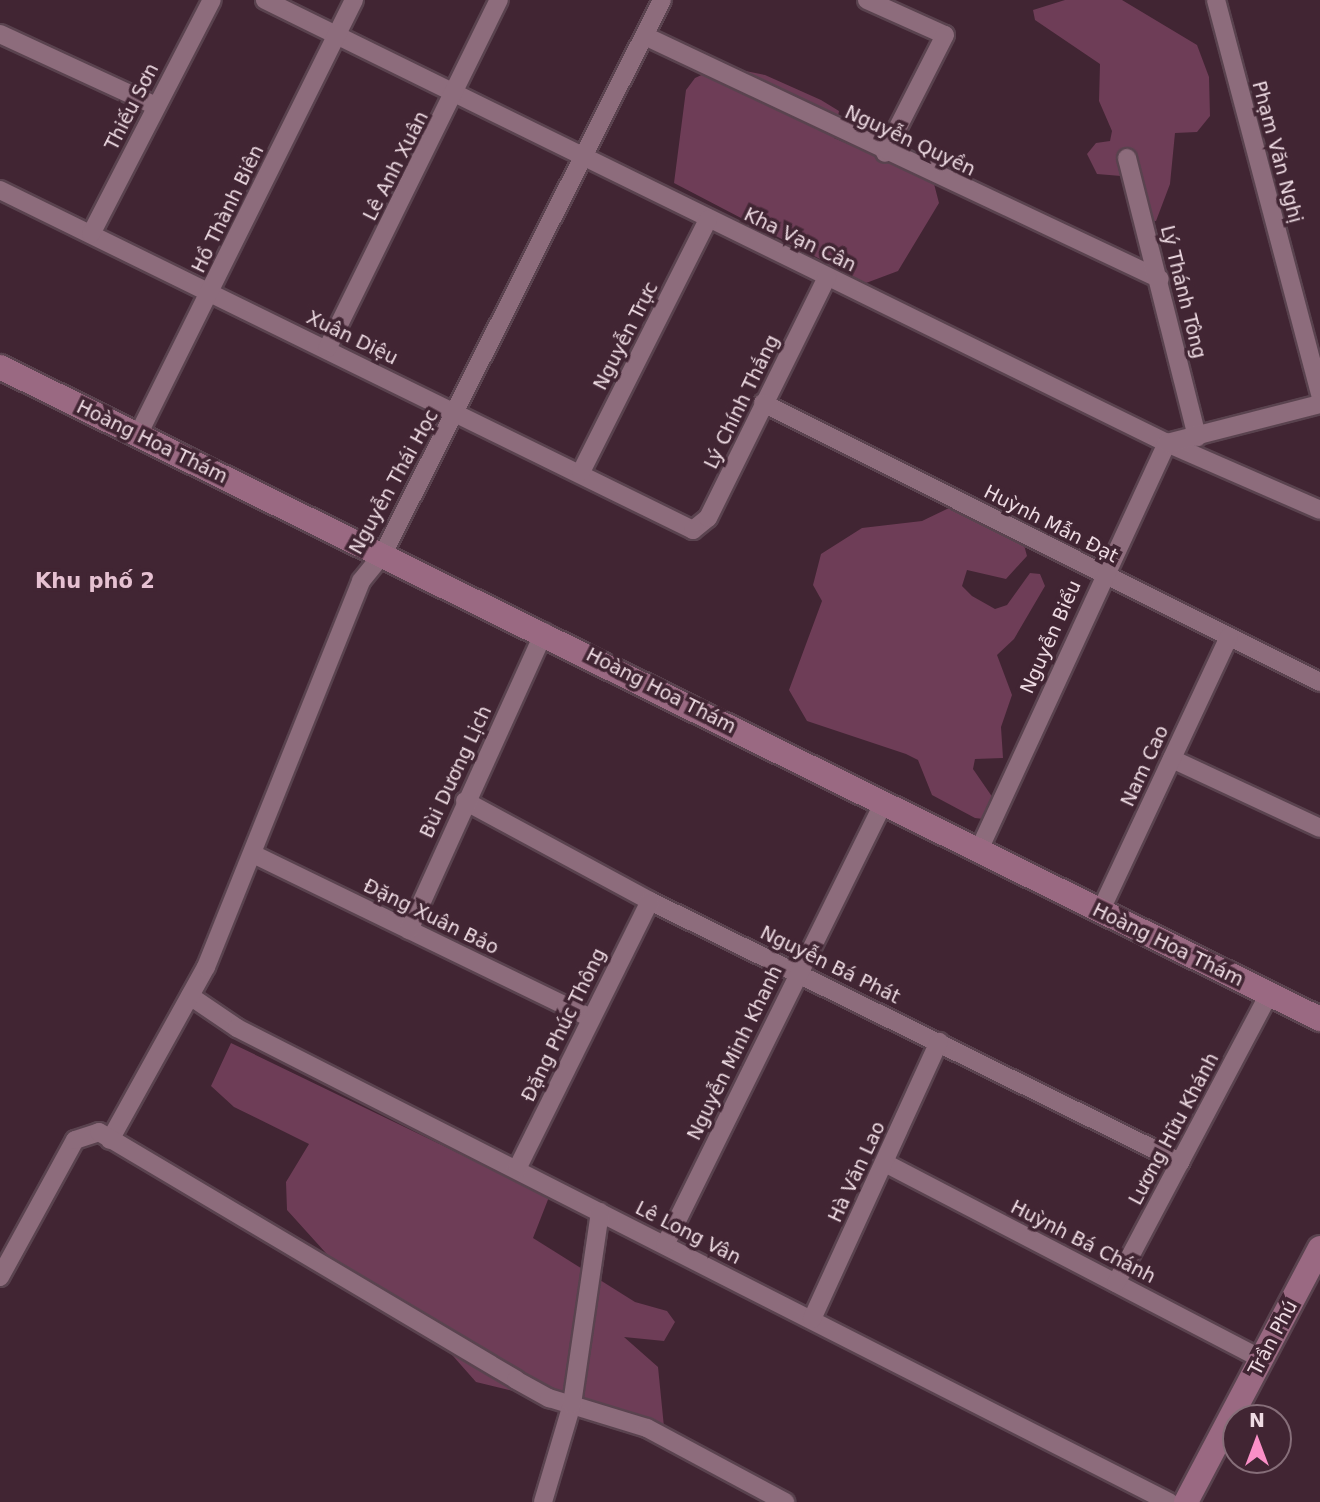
<!DOCTYPE html>
<html>
<head>
<meta charset="utf-8">
<style>
	body { margin:0 }
	#map { position:relative; width:1320px; height:1502px; overflow:hidden; background:#412533; font-family:"DejaVu Sans",sans-serif }
	div>[style] { position:absolute }
	.green>* { inset:0; background:#6e3d57 }
	.roads { filter:drop-shadow(2px 0 #5a434f) drop-shadow(-2px 0 #5a434f) drop-shadow(0 2px #5a434f) drop-shadow(0 -2px #5a434f) }
	.street>* { height:18px; margin:-9px; padding:0 9px; transform-origin:9px; border-radius:9px; background:#8d6c7c }
	.secondary>* { height:24px; margin:-12px; padding:0 12px; transform-origin:12px; border-radius:12px; background:#9a6982 }
	span { translate:-50% -50%; white-space:nowrap; text-align:center; line-height:1.15; -webkit-text-stroke:7px #412533; paint-order:stroke }
	.street-label { font-size:19px; color:#eedbe3 }
	.neighbourhood-label { font-size:21px; color:#e6c1d2; font-weight:700 }
	.north { position:absolute; left:1222px; top:1404px; width:70px; height:70px; box-sizing:border-box; background:#412533; border:2px solid #866e79; border-radius:50%; rotate:0deg; font-size:19px; font-weight:700; line-height:28px; text-align:center; color:#eedbe3 }
	.north::after { content:''; display:block; margin:auto; width:24px; height:32px; background:#fa8fc7; clip-path:polygon(50% 0,100% 100%,50% 72%,0 100%) }
</style>
</head>
<body>
<div id="map">
	<div class="green">
		<i style="clip-path:polygon(1065px 0,1122px 0,1197px 45px,1209px 77px,1210px 116px,1197px 132px,1175px 133px,1170px 184px,1156px 221px,1137px 222px,1121px 176px,1097px 174px,1087px 154px,1096px 143px,1110px 141px,1112px 131px,1099px 101px,1100px 64px,1035px 20px,1033px 10px)"></i>
		<i style="clip-path:polygon(721px 66px,765px 75px,821px 100px,839px 111px,834px 138px,933px 180px,939px 203px,898px 271px,866px 283px,674px 183px,686px 90px,695px 78px)"></i>
		<i style="clip-path:polygon(949px 508px,1024px 545px,1027px 556px,1006px 579px,967px 570px,962px 586px,972px 596px,995px 609px,1007px 605px,1030px 573px,1040px 574px,1045px 586px,1014px 639px,997px 655px,1012px 695px,1001px 727px,1003px 758px,975px 759px,973px 769px,1002px 811px,1000px 821px,975px 818px,932px 795px,918px 760px,906px 754px,807px 721px,789px 690px,822px 601px,813px 585px,821px 554px,862px 528px,922px 521px)"></i>
		<i style="clip-path:polygon(231px 1043px,549px 1197px,533px 1238px,635px 1302px,667px 1311px,675px 1322px,664px 1341px,624px 1337px,658px 1367px,664px 1427px,476px 1382px,415px 1313px,334px 1262px,287px 1210px,286px 1182px,309px 1144px,234px 1107px,211px 1086px)"></i>
	</div>
	<div class="roads">
		<div class="street">
			<i style="left:265px;top:0;width:1005px;rotate:26.16deg"></i>
			<i style="left:1167px;top:443px;width:167px;rotate:23.6deg"></i>
			<i style="left:867px;top:0;width:85px;rotate:24.2deg"></i>
			<i style="left:945px;top:35px;width:132px;rotate:117deg"></i>
			<i style="left:1216px;top:0;width:408px;rotate:75.2deg"></i>
			<i style="left:0;top:34px;width:172px;rotate:24.8deg"></i>
			<i style="left:645px;top:36px;width:569px;rotate:25.26deg"></i>
			<i style="left:1127px;top:158px;width:288px;rotate:75.9deg"></i>
			<i style="left:0;top:190px;width:772px;rotate:26.13deg"></i>
			<i style="left:693px;top:530px;width:19px;rotate:-39deg"></i>
			<i style="left:708px;top:518px;width:269px;rotate:-63.7deg"></i>
			<i style="left:91px;top:234px;width:263px;rotate:-62.7deg"></i>
			<i style="left:327px;top:349px;width:389px;rotate:-63.8deg"></i>
			<i style="left:763px;top:403px;width:623px;rotate:26.61deg"></i>
			<i style="left:138px;top:435px;width:486px;rotate:-63.6deg"></i>
			<i style="left:581px;top:472px;width:283px;rotate:-63.3deg"></i>
			<i style="left:1172px;top:759px;width:163px;rotate:25deg"></i>
			<i style="left:465px;top:801px;width:210px;rotate:28.4deg"></i>
			<i style="left:650px;top:901px;width:591px;rotate:26.22deg"></i>
			<i style="left:978px;top:852px;width:451px;rotate:-65.2deg"></i>
			<i style="left:1167px;top:443px;width:158px;rotate:-14.3deg"></i>
			<i style="left:255px;top:855px;width:371px;rotate:25.9deg"></i>
			<i style="left:1100px;top:912px;width:304px;rotate:-64.9deg"></i>
			<i style="left:409px;top:930px;width:327px;rotate:-65.6deg"></i>
			<i style="left:190px;top:996px;width:57px;rotate:34.2deg"></i>
			<i style="left:237px;top:1028px;width:1046px;rotate:26.96deg"></i>
			<i style="left:110px;top:1140px;width:198px;rotate:-61deg"></i>
			<i style="left:206px;top:967px;width:416px;rotate:-68.1deg"></i>
			<i style="left:361px;top:581px;width:35px;rotate:-51deg"></i>
			<i style="left:383px;top:554px;width:620px;rotate:-63.27deg"></i>
			<i style="left:885px;top:1163px;width:425px;rotate:27.5deg"></i>
			<i style="left:517px;top:1169px;width:299px;rotate:-63.6deg"></i>
			<i style="left:665px;top:1245px;width:492px;rotate:-63.7deg"></i>
			<i style="left:0;top:1277px;width:156px;rotate:-61.3deg"></i>
			<i style="left:75px;top:1140px;width:25px;rotate:-18deg"></i>
			<i style="left:99px;top:1132px;width:485px;rotate:30.7deg"></i>
			<i style="left:516px;top:1380px;width:38px;rotate:29deg"></i>
			<i style="left:549px;top:1398px;width:102px;rotate:17deg"></i>
			<i style="left:647px;top:1428px;width:157px;rotate:28.2deg"></i>
			<i style="left:1116px;top:1283px;width:327px;rotate:-62.1deg"></i>
			<i style="left:812px;top:1319px;width:305px;rotate:-65.4deg"></i>
			<i style="left:543px;top:1502px;width:102px;rotate:-73.5deg"></i>
			<i style="left:572px;top:1404px;width:194px;rotate:-81.7deg"></i>
		</div>
		<div class="secondary">
			<i style="left:0;top:367px;width:1472px;rotate:26.29deg"></i>
			<i style="left:1186px;top:1502px;width:287px;rotate:-62.2deg"></i>
		</div>
	</div>
	<div class="street-label">
		<span style="left:132px;top:107px;rotate:-63deg">Thiếu Sơn</span>
		<span style="left:910px;top:141px;rotate:25deg">Nguyễn Quyền</span>
		<span style="left:1277px;top:152px;rotate:75deg">Phạm Văn Nghị</span>
		<span style="left:396px;top:166px;rotate:-63deg">Lê Anh Xuân</span>
		<span style="left:228px;top:209px;rotate:-64deg">Hồ Thành Biên</span>
		<span style="left:800px;top:240px;rotate:26deg">Kha Vạn Cân</span>
		<span style="left:1183px;top:292px;rotate:76deg">Lý Thánh Tông</span>
		<span style="left:626px;top:336px;rotate:-63deg">Nguyễn Trực</span>
		<span style="left:352px;top:338px;rotate:26deg">Xuân Diệu</span>
		<span style="left:742px;top:402px;rotate:-64deg">Lý Chính Thắng</span>
		<span style="left:152px;top:442px;rotate:26deg">Hoàng Hoa Thám</span>
		<span style="left:394px;top:482px;rotate:-61deg">Nguyễn Thái Học</span>
		<span style="left:1051px;top:524px;rotate:27deg">Huỳnh Mẫn Đạt</span>
		<span style="left:1051px;top:637px;rotate:-66deg">Nguyễn Biểu</span>
		<span style="left:661px;top:691px;rotate:27deg">Hoàng Hoa Thám</span>
		<span style="left:1145px;top:766px;rotate:-65deg">Nam Cao</span>
		<span style="left:456px;top:772px;rotate:-65deg">Bùi Dương Lịch</span>
		<span style="left:431px;top:917px;rotate:26deg">Đặng Xuân Bảo</span>
		<span style="left:1168px;top:945px;rotate:26deg">Hoàng Hoa Thám</span>
		<span style="left:830px;top:965px;rotate:26deg">Nguyễn Bá Phát</span>
		<span style="left:564px;top:1025px;rotate:-64deg">Đặng Phúc Thông</span>
		<span style="left:735px;top:1053px;rotate:-64deg">Nguyễn Minh Khanh</span>
		<span style="left:1174px;top:1129px;rotate:-62deg">Lương Hữu Khánh</span>
		<span style="left:857px;top:1172px;rotate:-65deg">Hà Văn Lao</span>
		<span style="left:688px;top:1233px;rotate:27deg">Lê Long Vân</span>
		<span style="left:1083px;top:1242px;rotate:27deg">Huỳnh Bá Chánh</span>
		<span style="left:1273px;top:1338px;rotate:-62deg">Trần Phú</span>
	</div>
	<div class="neighbourhood-label">
		<span style="left:95px;top:581px">Khu phố 2</span>
	</div>
	<div class="north">N</div>
</div>
</body>
</html>
